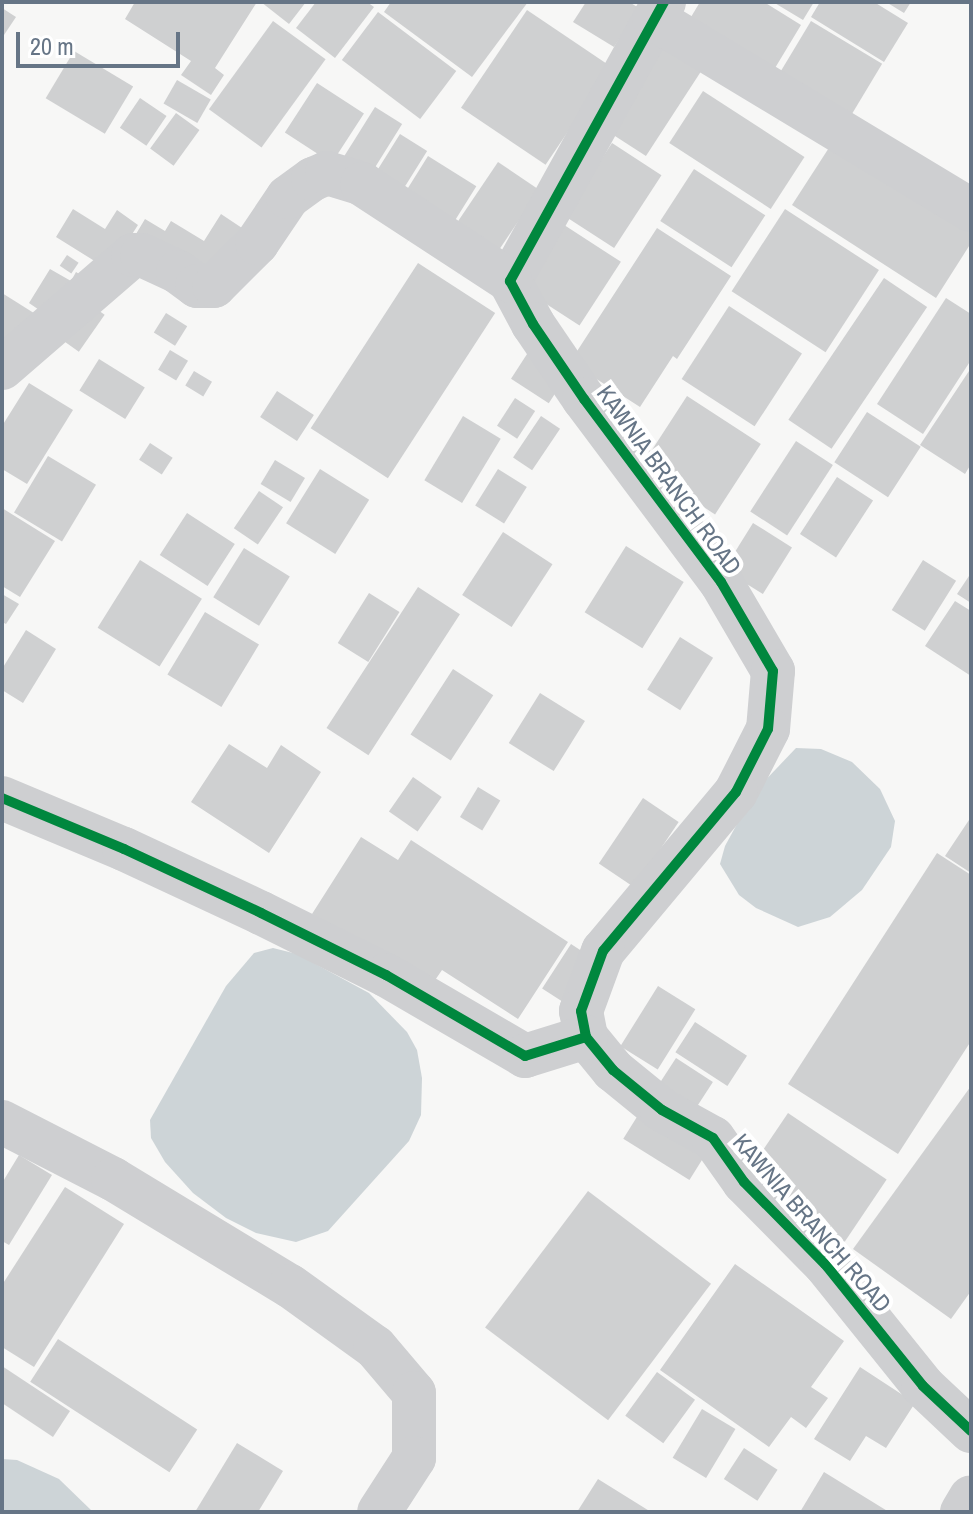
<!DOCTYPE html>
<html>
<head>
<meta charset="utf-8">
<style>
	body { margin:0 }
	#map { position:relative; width:973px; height:1514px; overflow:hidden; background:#f7f7f6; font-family:"Archivo Narrow",sans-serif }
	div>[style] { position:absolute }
	.water>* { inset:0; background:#cdd4d7 }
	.building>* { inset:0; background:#cfd0d1; transform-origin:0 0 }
	.minor>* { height:44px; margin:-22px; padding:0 22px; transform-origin:22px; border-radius:22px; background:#cecfd1 }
	.cycleway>* { height:10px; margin:-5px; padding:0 5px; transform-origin:5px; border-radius:5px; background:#00873e }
	span { translate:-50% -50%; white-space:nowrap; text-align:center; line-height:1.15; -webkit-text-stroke:8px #fff; paint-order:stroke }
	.street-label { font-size:24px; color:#667586 }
	.frame { position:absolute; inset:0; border:4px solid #667586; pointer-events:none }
	.scale { position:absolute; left:16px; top:32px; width:164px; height:36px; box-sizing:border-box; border:4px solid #667586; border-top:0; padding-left:10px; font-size:24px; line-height:28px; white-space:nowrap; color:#667586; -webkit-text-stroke:6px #fff; paint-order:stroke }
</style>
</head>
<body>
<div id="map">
	<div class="water">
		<i style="clip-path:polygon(796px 748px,821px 749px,852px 762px,880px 789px,895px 821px,891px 847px,862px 890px,830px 917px,798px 927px,756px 908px,739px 895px,720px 864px,725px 846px,755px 791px)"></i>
		<i style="clip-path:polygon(273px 948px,297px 954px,369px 993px,407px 1032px,417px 1050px,422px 1078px,421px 1115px,409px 1141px,328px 1231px,296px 1242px,256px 1233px,226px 1218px,193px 1193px,165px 1162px,151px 1138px,150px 1120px,226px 986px,254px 953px)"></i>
		<i style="clip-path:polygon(2px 1459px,17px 1460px,59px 1479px,93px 1512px,2px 1512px)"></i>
	</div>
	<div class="building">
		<i style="clip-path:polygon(135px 2px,257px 2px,215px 68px,224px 75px,211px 95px,181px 75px,191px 61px,125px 19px)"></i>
		<i style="clip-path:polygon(261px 2px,306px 2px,289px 24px)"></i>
		<i style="clip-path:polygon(316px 2px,367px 2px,374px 7px,335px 58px,296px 28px)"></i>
		<i style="clip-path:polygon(391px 2px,528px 2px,472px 77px,384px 12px)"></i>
		<i style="clip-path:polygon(586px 2px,629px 2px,639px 8px,614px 47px,573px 22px)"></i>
		<i style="clip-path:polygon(700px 2px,764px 2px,801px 25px,772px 73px,688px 22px)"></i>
		<i style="clip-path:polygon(773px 2px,814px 2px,803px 20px)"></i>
		<i style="clip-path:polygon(820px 2px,874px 2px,908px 23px,884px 62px,811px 17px)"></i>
		<i style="clip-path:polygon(886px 2px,911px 2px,904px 13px)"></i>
		<i style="clip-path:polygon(2px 8px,16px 17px,2px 38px)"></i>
		<i style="left:527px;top:10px;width:102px;height:118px;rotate:34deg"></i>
		<i style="left:378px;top:12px;width:98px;height:60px;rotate:37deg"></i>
		<i style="left:273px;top:21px;width:65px;height:109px;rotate:36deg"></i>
		<i style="left:811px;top:21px;width:83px;height:66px;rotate:31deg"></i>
		<i style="left:655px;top:32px;width:60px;height:109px;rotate:33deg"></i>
		<i style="left:74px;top:51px;width:69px;height:55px;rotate:31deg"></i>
		<i style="left:177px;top:80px;width:39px;height:27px;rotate:30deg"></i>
		<i style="left:317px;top:83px;width:56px;height:59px;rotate:33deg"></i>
		<i style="left:703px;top:91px;width:121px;height:62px;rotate:33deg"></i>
		<i style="left:140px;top:98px;width:32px;height:36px;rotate:34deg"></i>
		<i style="left:375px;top:107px;width:32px;height:67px;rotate:32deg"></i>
		<i style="left:176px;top:113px;width:29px;height:44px;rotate:36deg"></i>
		<i style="left:400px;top:134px;width:32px;height:57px;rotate:32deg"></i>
		<i style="clip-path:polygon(834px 140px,971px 228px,971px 243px,936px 298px,792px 205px)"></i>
		<i style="left:612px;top:143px;width:59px;height:87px;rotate:33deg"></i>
		<i style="left:428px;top:156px;width:57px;height:53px;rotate:32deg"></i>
		<i style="left:498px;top:162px;width:50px;height:86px;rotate:34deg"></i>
		<i style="left:694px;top:169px;width:85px;height:62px;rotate:33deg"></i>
		<i style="clip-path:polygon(73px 209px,105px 229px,117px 210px,138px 225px,109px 270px,56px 237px)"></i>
		<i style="left:785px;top:209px;width:112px;height:98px;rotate:33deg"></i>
		<i style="clip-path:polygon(221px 214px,242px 228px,210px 280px,136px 234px,145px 219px,165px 231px,171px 221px,204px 241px)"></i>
		<i style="left:558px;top:221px;width:75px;height:76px;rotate:33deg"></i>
		<i style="clip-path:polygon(657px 228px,731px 276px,677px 359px,673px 356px,640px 407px,570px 362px)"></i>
		<i style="left:67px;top:255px;width:14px;height:13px;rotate:34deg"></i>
		<i style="left:418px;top:263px;width:92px;height:197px;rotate:33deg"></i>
		<i style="clip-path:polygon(50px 269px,71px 281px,76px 272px,89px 280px,48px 316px,29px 303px)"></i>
		<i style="left:884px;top:278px;width:52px;height:171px;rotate:34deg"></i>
		<i style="clip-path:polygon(2px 293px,37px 315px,2px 344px)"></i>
		<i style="clip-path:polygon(946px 298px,971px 314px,971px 360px,923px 434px,877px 404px)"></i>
		<i style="left:85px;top:301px;width:24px;height:45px;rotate:35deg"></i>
		<i style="left:729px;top:306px;width:87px;height:87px;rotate:33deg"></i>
		<i style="left:166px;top:313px;width:25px;height:23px;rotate:32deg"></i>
		<i style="left:170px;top:350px;width:21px;height:23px;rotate:31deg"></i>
		<i style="left:529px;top:351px;width:45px;height:33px;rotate:33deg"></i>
		<i style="left:99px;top:359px;width:54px;height:37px;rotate:32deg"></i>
		<i style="clip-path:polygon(971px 368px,971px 464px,965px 474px,920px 445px)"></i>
		<i style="left:194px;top:371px;width:21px;height:17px;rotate:31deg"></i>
		<i style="clip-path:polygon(29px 383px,73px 410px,27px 484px,2px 469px,2px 426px)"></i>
		<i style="left:277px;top:391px;width:44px;height:31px;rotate:33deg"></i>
		<i style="left:687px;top:396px;width:88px;height:84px;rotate:33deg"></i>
		<i style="left:515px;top:398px;width:24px;height:33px;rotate:33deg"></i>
		<i style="left:867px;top:412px;width:64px;height:60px;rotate:33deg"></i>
		<i style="left:463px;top:416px;width:44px;height:75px;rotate:31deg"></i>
		<i style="left:541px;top:416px;width:23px;height:50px;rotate:34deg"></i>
		<i style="left:796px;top:441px;width:44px;height:84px;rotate:33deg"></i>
		<i style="left:150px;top:443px;width:27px;height:20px;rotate:33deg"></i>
		<i style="left:48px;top:456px;width:56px;height:66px;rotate:31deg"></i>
		<i style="left:275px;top:460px;width:35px;height:28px;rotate:31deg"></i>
		<i style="left:320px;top:469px;width:58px;height:64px;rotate:32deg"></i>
		<i style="left:498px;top:469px;width:34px;height:43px;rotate:32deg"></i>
		<i style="left:837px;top:477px;width:43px;height:68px;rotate:33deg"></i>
		<i style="left:259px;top:491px;width:29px;height:45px;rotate:34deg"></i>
		<i style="clip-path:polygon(2px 508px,55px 541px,20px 597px,2px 586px)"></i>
		<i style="left:187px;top:513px;width:57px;height:50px;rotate:33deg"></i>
		<i style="left:753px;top:523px;width:46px;height:55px;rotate:32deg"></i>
		<i style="left:503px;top:532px;width:59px;height:75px;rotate:33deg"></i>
		<i style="left:626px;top:546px;width:68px;height:78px;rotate:32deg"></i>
		<i style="left:244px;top:548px;width:54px;height:58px;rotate:32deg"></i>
		<i style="left:140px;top:560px;width:73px;height:80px;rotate:32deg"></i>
		<i style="left:923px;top:560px;width:39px;height:59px;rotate:32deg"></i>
		<i style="clip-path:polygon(971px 573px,971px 603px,957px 594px)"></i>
		<i style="left:418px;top:587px;width:50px;height:168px;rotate:33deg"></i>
		<i style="left:369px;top:593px;width:36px;height:59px;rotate:32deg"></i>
		<i style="clip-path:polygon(2px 594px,19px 604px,6px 624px,2px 622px)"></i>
		<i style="clip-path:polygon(955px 601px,971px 611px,971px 676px,925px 646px)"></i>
		<i style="left:205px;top:612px;width:63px;height:73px;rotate:31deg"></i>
		<i style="clip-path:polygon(26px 630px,56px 649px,23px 703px,2px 690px,2px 669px)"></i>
		<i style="left:680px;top:637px;width:39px;height:62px;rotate:32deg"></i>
		<i style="left:453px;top:669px;width:48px;height:78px;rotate:33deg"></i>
		<i style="left:540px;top:693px;width:53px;height:59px;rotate:32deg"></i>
		<i style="clip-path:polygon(229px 744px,267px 768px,281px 745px,321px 772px,269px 853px,191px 802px)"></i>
		<i style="left:413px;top:777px;width:35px;height:42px;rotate:35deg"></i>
		<i style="left:478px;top:787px;width:26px;height:35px;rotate:31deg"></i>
		<i style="left:643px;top:798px;width:43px;height:79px;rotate:34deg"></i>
		<i style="clip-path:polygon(971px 817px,971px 873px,945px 856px)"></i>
		<i style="clip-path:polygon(361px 837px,398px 860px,411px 840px,568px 942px,518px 1019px,442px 970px,429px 989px,312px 914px)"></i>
		<i style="clip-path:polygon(937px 853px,971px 875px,971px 1041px,898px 1154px,788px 1084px)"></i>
		<i style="left:571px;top:944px;width:31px;height:53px;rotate:33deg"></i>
		<i style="left:658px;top:986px;width:44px;height:71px;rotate:32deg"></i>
		<i style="left:695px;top:1022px;width:62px;height:36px;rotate:33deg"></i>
		<i style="left:676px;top:1058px;width:44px;height:40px;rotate:33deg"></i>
		<i style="clip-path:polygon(971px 1086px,971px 1291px,951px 1319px,853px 1249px)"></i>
		<i style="left:645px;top:1104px;width:78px;height:41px;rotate:32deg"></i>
		<i style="left:788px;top:1113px;width:119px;height:81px;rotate:34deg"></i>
		<i style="clip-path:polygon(19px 1155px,52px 1175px,9px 1245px,2px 1241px,2px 1183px)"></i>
		<i style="clip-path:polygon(65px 1187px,124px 1224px,34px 1367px,2px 1347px,2px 1285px)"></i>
		<i style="left:588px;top:1191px;width:154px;height:171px;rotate:37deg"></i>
		<i style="clip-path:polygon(735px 1264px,844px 1341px,811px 1387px,828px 1398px,806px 1428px,791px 1417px,769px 1447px,660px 1370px)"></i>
		<i style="left:58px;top:1339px;width:166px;height:51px;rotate:33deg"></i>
		<i style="clip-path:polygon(2px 1366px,70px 1411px,53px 1437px,2px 1403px)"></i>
		<i style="clip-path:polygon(860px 1367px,915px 1403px,886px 1448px,866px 1436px,850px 1461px,814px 1439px)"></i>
		<i style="left:657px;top:1372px;width:47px;height:54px;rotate:36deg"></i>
		<i style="left:702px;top:1409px;width:39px;height:57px;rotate:31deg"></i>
		<i style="clip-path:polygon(237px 1443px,283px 1471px,258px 1512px,195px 1512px)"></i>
		<i style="left:744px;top:1448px;width:40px;height:37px;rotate:33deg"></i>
		<i style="clip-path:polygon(824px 1472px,889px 1512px,800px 1512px)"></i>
		<i style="clip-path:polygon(598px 1479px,651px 1512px,577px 1512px)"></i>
	</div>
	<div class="minor">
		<i style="left:664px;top:2px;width:319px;rotate:118.9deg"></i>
		<i style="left:510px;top:281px;width:49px;rotate:61.9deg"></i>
		<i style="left:533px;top:324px;width:91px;rotate:55.8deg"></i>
		<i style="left:584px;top:399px;width:229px;rotate:53.2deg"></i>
		<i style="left:721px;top:582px;width:103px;rotate:59.7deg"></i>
		<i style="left:773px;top:671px;width:58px;rotate:94.9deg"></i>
		<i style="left:768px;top:729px;width:71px;rotate:116.9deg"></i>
		<i style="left:736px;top:792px;width:207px;rotate:129.9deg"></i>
		<i style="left:603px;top:951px;width:64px;rotate:110.1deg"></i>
		<i style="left:581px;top:1011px;width:26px;rotate:79deg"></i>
		<i style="left:586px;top:1037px;width:43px;rotate:50.7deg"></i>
		<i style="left:613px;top:1070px;width:63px;rotate:39.2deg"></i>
		<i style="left:662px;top:1110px;width:58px;rotate:28.8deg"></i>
		<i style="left:713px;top:1138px;width:54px;rotate:54.8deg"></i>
		<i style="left:744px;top:1182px;width:115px;rotate:45.4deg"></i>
		<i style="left:825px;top:1264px;width:156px;rotate:51.2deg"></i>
		<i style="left:923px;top:1386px;width:66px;rotate:43.2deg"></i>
		<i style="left:654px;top:19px;width:370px;rotate:31.1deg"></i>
		<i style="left:2px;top:368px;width:173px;rotate:-40.8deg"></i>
		<i style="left:133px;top:255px;width:9px"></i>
		<i style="left:142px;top:255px;width:40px;rotate:25deg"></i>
		<i style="left:178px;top:272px;width:24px;rotate:36deg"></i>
		<i style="left:197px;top:286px;width:17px"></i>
		<i style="left:214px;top:286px;width:61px;rotate:-45deg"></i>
		<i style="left:257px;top:243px;width:55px;rotate:-56deg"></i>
		<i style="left:288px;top:197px;width:31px;rotate:-36deg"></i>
		<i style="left:313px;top:179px;width:15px;rotate:-23deg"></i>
		<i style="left:327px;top:173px;width:37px;rotate:17deg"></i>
		<i style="left:362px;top:184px;width:177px;rotate:33.2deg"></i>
		<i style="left:2px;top:798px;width:132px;rotate:22.7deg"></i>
		<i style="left:124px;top:849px;width:151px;rotate:25deg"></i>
		<i style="left:261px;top:913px;width:140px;rotate:26.4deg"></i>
		<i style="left:386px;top:975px;width:161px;rotate:30.2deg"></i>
		<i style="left:525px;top:1056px;width:64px;rotate:-17.3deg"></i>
		<i style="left:2px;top:1122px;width:125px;rotate:27.2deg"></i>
		<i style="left:113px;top:1179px;width:207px;rotate:31.2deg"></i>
		<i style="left:290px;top:1286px;width:105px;rotate:35.7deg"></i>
		<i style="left:375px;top:1347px;width:60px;rotate:49.7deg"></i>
		<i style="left:414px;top:1393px;width:65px;rotate:90deg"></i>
		<i style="left:414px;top:1458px;width:64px;rotate:122.9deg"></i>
		<i style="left:962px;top:1512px;width:17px;rotate:-59deg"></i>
	</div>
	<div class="cycleway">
		<i style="left:664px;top:2px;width:319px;rotate:118.9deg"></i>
		<i style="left:510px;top:281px;width:49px;rotate:61.9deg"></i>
		<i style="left:533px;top:324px;width:91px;rotate:55.8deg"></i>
		<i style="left:584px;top:399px;width:229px;rotate:53.2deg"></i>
		<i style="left:721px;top:582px;width:103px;rotate:59.7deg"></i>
		<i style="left:773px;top:671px;width:58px;rotate:94.9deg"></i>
		<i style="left:768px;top:729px;width:71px;rotate:116.9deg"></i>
		<i style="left:736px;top:792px;width:207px;rotate:129.9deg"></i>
		<i style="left:603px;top:951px;width:64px;rotate:110.1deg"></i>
		<i style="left:581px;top:1011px;width:26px;rotate:79deg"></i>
		<i style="left:586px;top:1037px;width:43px;rotate:50.7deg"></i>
		<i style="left:613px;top:1070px;width:63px;rotate:39.2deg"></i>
		<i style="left:662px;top:1110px;width:58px;rotate:28.8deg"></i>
		<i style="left:713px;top:1138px;width:54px;rotate:54.8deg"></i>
		<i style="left:744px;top:1182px;width:115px;rotate:45.4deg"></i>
		<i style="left:825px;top:1264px;width:156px;rotate:51.2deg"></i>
		<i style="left:923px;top:1386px;width:66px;rotate:43.2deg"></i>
		<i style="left:2px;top:798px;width:132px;rotate:22.7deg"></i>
		<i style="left:124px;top:849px;width:151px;rotate:25deg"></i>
		<i style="left:261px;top:913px;width:140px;rotate:26.4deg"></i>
		<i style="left:386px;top:975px;width:161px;rotate:30.2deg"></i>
		<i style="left:525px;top:1056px;width:64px;rotate:-17.3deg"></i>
	</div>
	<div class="street-label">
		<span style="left:669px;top:480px;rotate:54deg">KAWNIA BRANCH ROAD</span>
		<span style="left:812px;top:1223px;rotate:49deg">KAWNIA BRANCH ROAD</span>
	</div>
	<div class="frame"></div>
	<div class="scale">20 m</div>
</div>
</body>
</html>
